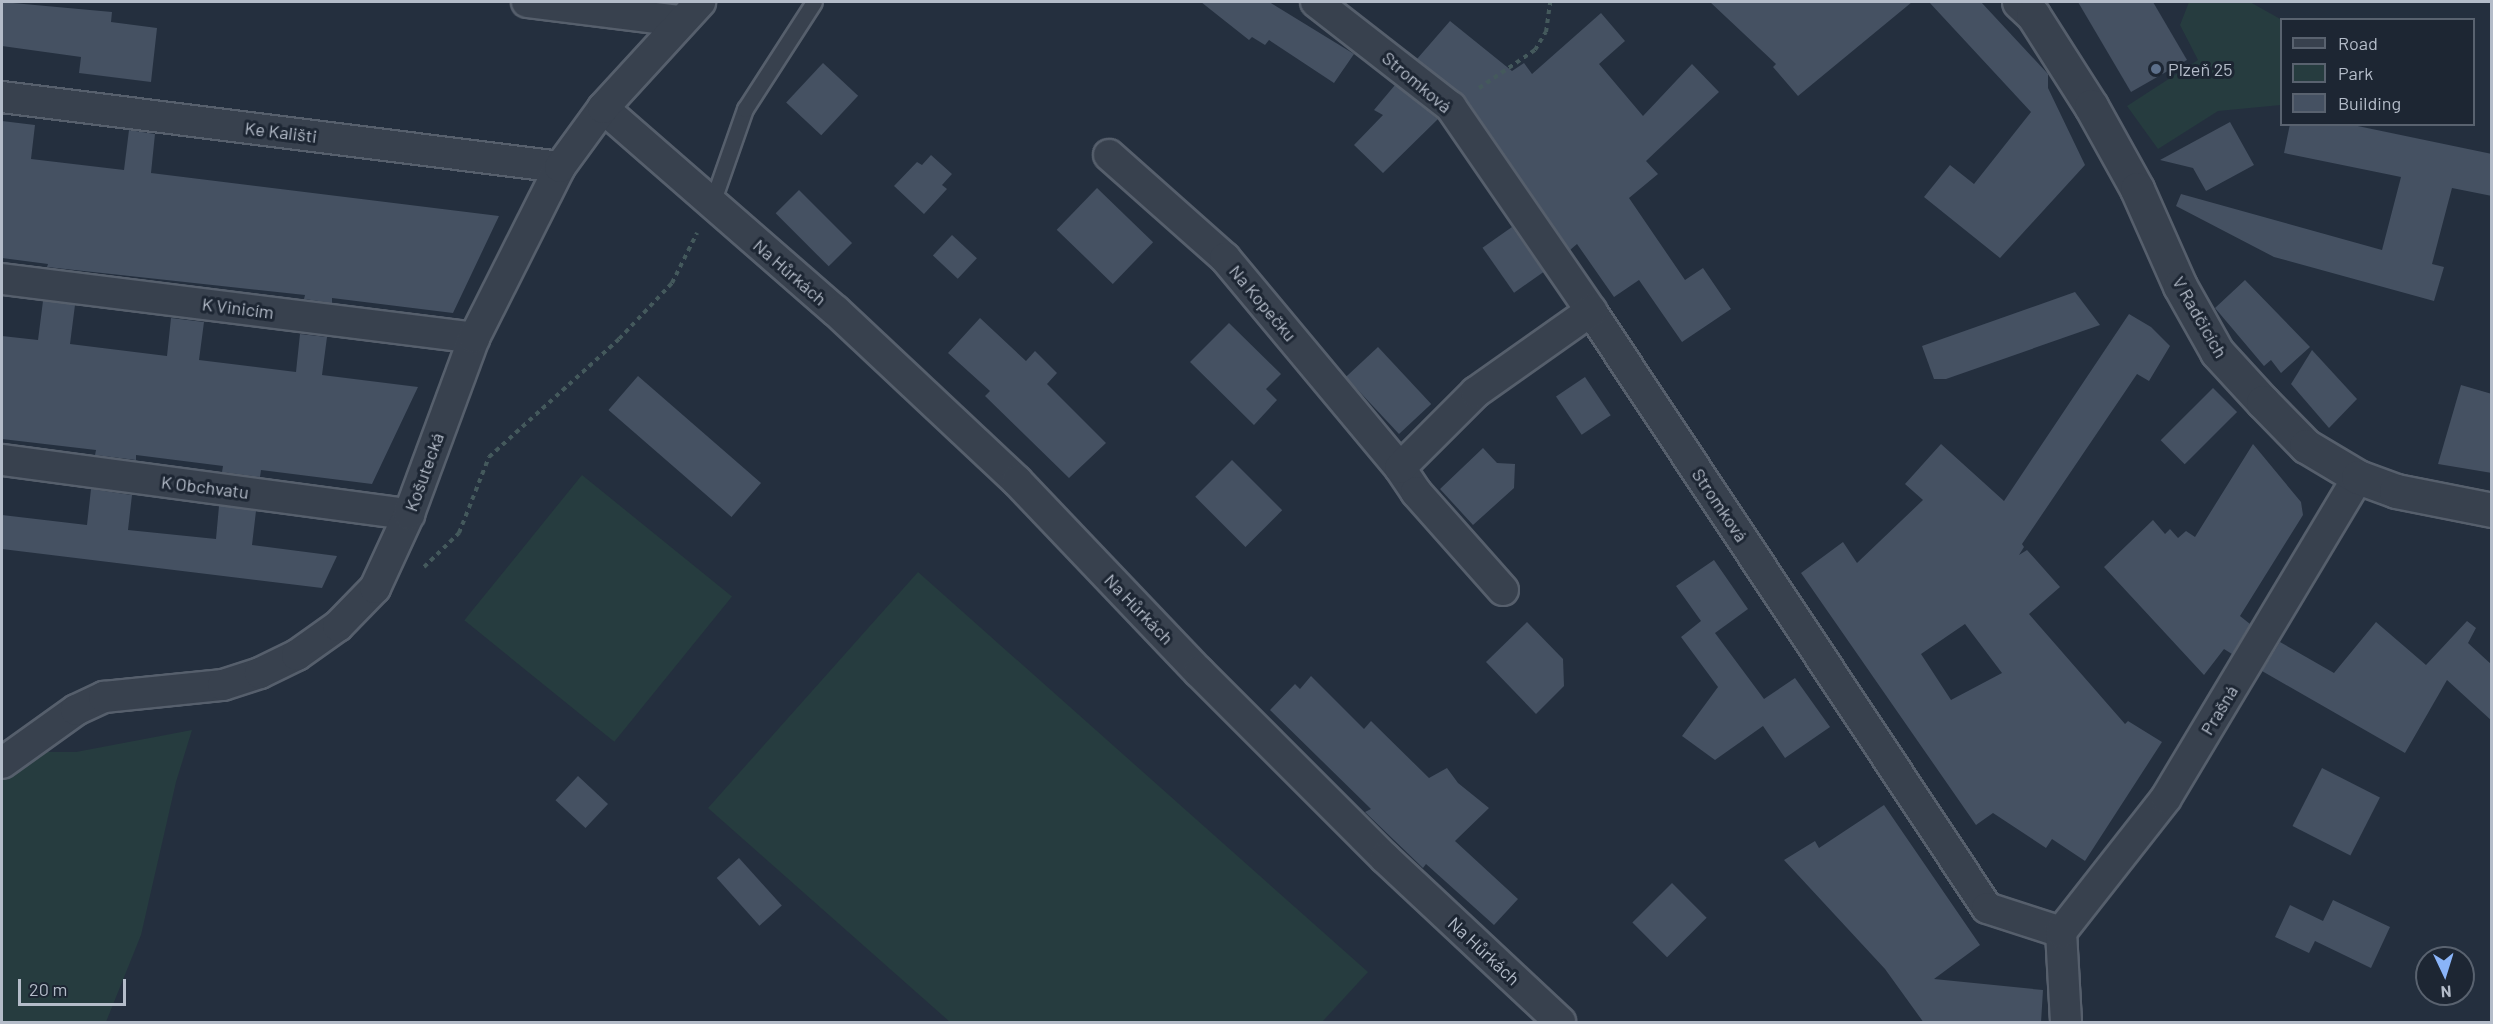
<!DOCTYPE html>
<html>
<head>
<meta charset="utf-8">
<style>
	body { margin:0 }
	#map { position:relative; width:2493px; height:1024px; overflow:hidden; background:#242f3e; font-family:Barlow,sans-serif }
	div>[style] { position:absolute }
	.green>* { inset:0; background:#263c3f; transform-origin:0 0 }
	.building>* { inset:0; background:#455162; transform-origin:0 0 }
	.path>* { height:4px; margin-top:-2px; transform-origin:0; background:repeating-linear-gradient(90deg,#44595c 0 4.5px,transparent 0 9px) }
	.roads { filter:drop-shadow(2px 0 #565f6c) drop-shadow(-2px 0 #565f6c) drop-shadow(0 2px #565f6c) drop-shadow(0 -2px #565f6c) }
	.service>* { height:15px; margin:-7.5px; padding:0 7.5px; transform-origin:7.5px; border-radius:7.5px; background:#38414e }
	.minor>* { height:30px; margin:-15px; padding:0 15px; transform-origin:15px; border-radius:15px; background:#38414e }
	.tertiary>* { height:33px; margin:-16.5px; padding:0 16.5px; transform-origin:16.5px; border-radius:16.5px; background:#38414e }
	.dots>* { width:16px; height:16px; translate:-50% -50%; box-sizing:border-box; border:3px solid #1d2633; border-radius:50% }
	span { translate:-50% -50%; white-space:nowrap; text-align:center; line-height:1.15; -webkit-text-stroke:6px #1d2633; paint-order:stroke }
	.poi-label { font-size:18px; color:#b4bcc9 }
	.left { translate:0 -50%; text-align:left }
	.street-label { font-size:18px; color:#b4bcc9 }
	.frame { position:absolute; inset:0; border:3px solid #b4bcc9; pointer-events:none }
	.legend { position:absolute; left:2280px; top:18px; width:195px; height:108px; box-sizing:border-box; background:#1d2633; border:2px solid #59626f; margin:0; padding:8px 10px; list-style:none; font-size:18px; color:#b4bcc9 }
	.legend li { display:flex; align-items:center; gap:12px; height:30px }
	.legend b { width:30px; border:2px solid #59626f }
	.north { position:absolute; left:2415px; top:946px; width:60px; height:60px; box-sizing:border-box; background:#1d2633; border:2px solid #59626f; border-radius:50%; rotate:176deg; font-size:16px; font-weight:700; line-height:24px; text-align:center; color:#b4bcc9 }
	.north::after { content:''; display:block; margin:auto; width:21px; height:27px; background:#8ab4f8; clip-path:polygon(50% 0,100% 100%,50% 72%,0 100%) }
	.scale { position:absolute; left:18px; top:979px; width:108px; height:27px; box-sizing:border-box; border:3px solid #b4bcc9; border-top:0; padding-left:8px; font-size:18px; line-height:21px; white-space:nowrap; color:#b4bcc9; -webkit-text-stroke:4px #1d2633; paint-order:stroke }
</style>
</head>
<body>
<div id="map">
	<div class="green">
		<i style="clip-path:polygon(2189px 2px,2250px 2px,2282px 20px,2281px 105px,2218px 111px,2158px 149px,2127px 106px,2198px 60px,2180px 25px)"></i>
		<i style="left:582px;top:475px;width:193px;height:187px;rotate:39deg"></i>
		<i style="clip-path:polygon(918px 572px,1368px 972px,1322px 1022px,950px 1022px,708px 808px)"></i>
		<i style="clip-path:polygon(192px 730px,176px 782px,141px 935px,106px 1022px,2px 1022px,2px 752px,76px 752px)"></i>
	</div>
	<div class="building">
		<i style="clip-path:polygon(2px 2px,112px 12px,111px 22px,157px 28px,151px 82px,79px 73px,81px 57px,2px 46px)"></i>
		<i style="clip-path:polygon(1201px 2px,1269px 2px,1354px 54px,1334px 83px,1269px 40px,1265px 45px,1252px 37px,1249px 40px)"></i>
		<i style="clip-path:polygon(1710px 2px,1912px 2px,1798px 96px,1773px 67px,1776px 64px)"></i>
		<i style="clip-path:polygon(1929px 2px,1981px 2px,2048px 74px,2048px 88px,2085px 165px,2000px 258px,1924px 197px,1950px 165px,1974px 184px,2031px 112px)"></i>
		<i style="clip-path:polygon(2078px 2px,2153px 2px,2187px 60px,2131px 92px)"></i>
		<i style="clip-path:polygon(1601px 13px,1625px 41px,1599px 64px,1643px 116px,1692px 64px,1719px 92px,1646px 161px,1658px 174px,1629px 198px,1685px 280px,1703px 268px,1731px 309px,1682px 342px,1639px 280px,1614px 297px,1577px 244px,1570px 250px,1465px 97px,1417px 59px,1450px 21px,1512px 71px,1524px 63px,1532px 74px)"></i>
		<i style="left:823px;top:63px;width:48px;height:54px;rotate:43deg"></i>
		<i style="clip-path:polygon(1395px 85px,1438px 119px,1383px 173px,1354px 145px,1383px 115px,1374px 110px)"></i>
		<i style="clip-path:polygon(2px 121px,35px 125px,31px 159px,124px 170px,129px 130px,155px 134px,151px 173px,499px 216px,453px 313px,332px 298px,332px 303px,304px 299px,305px 295px,47px 267px,48px 264px,2px 258px)"></i>
		<i style="clip-path:polygon(2230px 122px,2254px 165px,2206px 191px,2193px 168px,2160px 160px)"></i>
		<i style="clip-path:polygon(2290px 124px,2348px 124px,2492px 154px,2492px 196px,2452px 188px,2432px 264px,2444px 267px,2434px 301px,2274px 257px,2176px 206px,2181px 194px,2382px 250px,2401px 177px,2284px 153px)"></i>
		<i style="clip-path:polygon(931px 155px,952px 174px,942px 185px,947px 189px,924px 214px,894px 186px,917px 162px,922px 165px)"></i>
		<i style="left:1097px;top:188px;width:78px;height:58px;rotate:44deg"></i>
		<i style="left:799px;top:190px;width:75px;height:33px;rotate:45deg"></i>
		<i style="left:1512px;top:227px;width:55px;height:36px;rotate:55deg"></i>
		<i style="left:952px;top:235px;width:34px;height:28px;rotate:43deg"></i>
		<i style="clip-path:polygon(2245px 280px,2310px 347px,2281px 373px,2271px 360px,2264px 366px,2215px 308px)"></i>
		<i style="clip-path:polygon(2075px 292px,2100px 325px,1946px 379px,1934px 379px,1922px 346px)"></i>
		<i style="clip-path:polygon(43px 301px,75px 305px,70px 344px,167px 356px,171px 318px,204px 322px,199px 360px,296px 372px,300px 334px,327px 337px,322px 375px,418px 387px,372px 484px,261px 470px,260px 477px,222px 472px,223px 466px,136px 455px,136px 460px,95px 455px,96px 450px,2px 439px,2px 336px,38px 340px)"></i>
		<i style="clip-path:polygon(evenodd,2129px 314px,2151px 327px,2170px 346px,2149px 381px,2137px 374px,2022px 544px,2024px 547px,2019px 555px,2027px 550px,2060px 587px,2029px 614px,2125px 724px,2128px 721px,2162px 742px,2085px 861px,2052px 839px,2046px 848px,1993px 813px,1976px 825px,1801px 573px,1843px 542px,1857px 563px,1923px 500px,1905px 484px,1941px 444px,2004px 501px,2129px 314px,1965px 624px,2002px 673px,1951px 700px,1921px 654px,1965px 624px)"></i>
		<i style="clip-path:polygon(980px 318px,1026px 361px,1035px 351px,1057px 373px,1047px 384px,1106px 443px,1069px 478px,985px 396px,990px 391px,948px 353px)"></i>
		<i style="clip-path:polygon(1229px 323px,1281px 374px,1266px 389px,1277px 400px,1254px 425px,1190px 362px)"></i>
		<i style="left:1378px;top:347px;width:78px;height:44px;rotate:47deg"></i>
		<i style="clip-path:polygon(2312px 350px,2357px 399px,2329px 428px,2291px 384px)"></i>
		<i style="left:638px;top:376px;width:163px;height:45px;rotate:41deg"></i>
		<i style="left:1585px;top:377px;width:46px;height:35px;rotate:56deg"></i>
		<i style="clip-path:polygon(2461px 385px,2492px 394px,2492px 473px,2438px 464px)"></i>
		<i style="left:2213px;top:388px;width:34px;height:74px;rotate:45deg"></i>
		<i style="clip-path:polygon(2253px 444px,2301px 502px,2303px 515px,2240px 616px,2250px 624px,2232px 654px,2224px 649px,2204px 675px,2104px 567px,2153px 520px,2165px 534px,2170px 529px,2178px 538px,2186px 531px,2195px 537px)"></i>
		<i style="clip-path:polygon(1483px 448px,1497px 463px,1515px 464px,1514px 488px,1473px 525px,1440px 489px)"></i>
		<i style="left:1232px;top:460px;width:71px;height:52px;rotate:45deg"></i>
		<i style="clip-path:polygon(91px 489px,132px 495px,128px 530px,216px 539px,219px 506px,256px 511px,252px 545px,337px 556px,322px 588px,2px 549px,2px 515px,87px 525px)"></i>
		<i style="clip-path:polygon(1714px 560px,1748px 609px,1715px 633px,1764px 699px,1795px 678px,1830px 727px,1785px 758px,1763px 726px,1715px 760px,1682px 736px,1718px 687px,1681px 637px,1701px 621px,1676px 586px)"></i>
		<i style="clip-path:polygon(2467px 621px,2476px 628px,2468px 643px,2492px 665px,2492px 721px,2447px 680px,2405px 753px,2262px 671px,2280px 642px,2334px 673px,2376px 622px,2426px 665px)"></i>
		<i style="clip-path:polygon(1527px 622px,1563px 659px,1564px 686px,1536px 714px,1486px 662px)"></i>
		<i style="clip-path:polygon(1311px 676px,1364px 729px,1371px 721px,1429px 778px,1447px 768px,1458px 783px,1489px 808px,1455px 841px,1518px 899px,1494px 925px,1426px 864px,1423px 868px,1365px 812px,1371px 809px,1270px 710px,1295px 684px,1300px 689px)"></i>
		<i style="left:2322px;top:768px;width:65px;height:65px;rotate:27deg"></i>
		<i style="left:578px;top:776px;width:41px;height:33px;rotate:43deg"></i>
		<i style="clip-path:polygon(1884px 805px,1980px 945px,1934px 979px,2043px 990px,2041px 1023px,1924px 1023px,1885px 969px,1784px 860px,1815px 841px,1819px 848px)"></i>
		<i style="left:739px;top:858px;width:64px;height:30px;rotate:48deg"></i>
		<i style="left:1672px;top:883px;width:49px;height:56px;rotate:45deg"></i>
		<i style="clip-path:polygon(2333px 900px,2390px 927px,2371px 968px,2315px 941px,2309px 953px,2275px 937px,2290px 905px,2323px 921px)"></i>
	</div>
	<div class="path">
		<i style="left:1479px;top:88px;width:68px;rotate:-34.2deg"></i>
		<i style="left:1535px;top:50px;width:21px;rotate:-59deg"></i>
		<i style="left:1546px;top:32px;width:30px;rotate:-82deg"></i>
		<i style="left:424px;top:567px;width:49px;rotate:-44.2deg"></i>
		<i style="left:459px;top:533px;width:82px;rotate:-68.5deg"></i>
		<i style="left:489px;top:457px;width:176px;rotate:-42.2deg"></i>
		<i style="left:619px;top:339px;width:77px;rotate:-46.6deg"></i>
		<i style="left:672px;top:283px;width:56px;rotate:-63.4deg"></i>
	</div>
	<div class="roads">
		<div class="service">
			<i style="left:712px;top:203px;width:100px;rotate:-70.7deg"></i>
			<i style="left:745px;top:109px;width:127px;rotate:-57.2deg"></i>
		</div>
		<div class="minor">
			<i style="left:527px;top:2px;width:154px;rotate:7.1deg"></i>
			<i style="left:1316px;top:2px;width:171px;rotate:37.9deg"></i>
			<i style="left:1451px;top:107px;width:247px;rotate:55.5deg"></i>
			<i style="left:1591px;top:311px;width:716px;rotate:56.44deg"></i>
			<i style="left:1987px;top:908px;width:78px;rotate:18deg"></i>
			<i style="left:2061px;top:932px;width:90px;rotate:86.8deg"></i>
			<i style="left:2px;top:97px;width:562px;rotate:7.15deg"></i>
			<i style="left:603px;top:108px;width:309px;rotate:41.1deg"></i>
			<i style="left:836px;top:311px;width:248px;rotate:43.2deg"></i>
			<i style="left:1017px;top:481px;width:264px;rotate:46.4deg"></i>
			<i style="left:1199px;top:672px;width:263px;rotate:45deg"></i>
			<i style="left:1385px;top:858px;width:240px;rotate:43.1deg"></i>
			<i style="left:1109px;top:155px;width:155px;rotate:41.6deg"></i>
			<i style="left:1225px;top:258px;width:273px;rotate:50.2deg"></i>
			<i style="left:1400px;top:468px;width:29px;rotate:56deg"></i>
			<i style="left:1416px;top:492px;width:131px;rotate:48.4deg"></i>
			<i style="left:2px;top:279px;width:476px;rotate:7.1deg"></i>
			<i style="left:2px;top:460px;width:411px;rotate:7.6deg"></i>
			<i style="left:1400px;top:468px;width:107px;rotate:-45deg"></i>
			<i style="left:1476px;top:392px;width:141px;rotate:-35.2deg"></i>
			<i style="left:2px;top:763px;width:91px;rotate:-35.6deg"></i>
			<i style="left:76px;top:710px;width:31px;rotate:-25deg"></i>
			<i style="left:104px;top:697px;width:120px;rotate:-5.8deg"></i>
			<i style="left:223px;top:685px;width:39px;rotate:-18deg"></i>
			<i style="left:260px;top:673px;width:41px;rotate:-25.9deg"></i>
			<i style="left:297px;top:655px;width:50px;rotate:-35.3deg"></i>
			<i style="left:338px;top:626px;width:53px;rotate:-45.8deg"></i>
			<i style="left:375px;top:588px;width:81px;rotate:-65.3deg"></i>
			<i style="left:409px;top:514px;width:188px;rotate:-69.7deg"></i>
			<i style="left:474px;top:338px;width:191px;rotate:-63.3deg"></i>
			<i style="left:560px;top:167px;width:73px;rotate:-53.9deg"></i>
			<i style="left:603px;top:108px;width:144px;rotate:-47.5deg"></i>
			<i style="left:2061px;top:932px;width:170px;rotate:-51.9deg"></i>
			<i style="left:2166px;top:798px;width:374px;rotate:-59.1deg"></i>
		</div>
		<div class="tertiary">
			<i style="left:2019px;top:2px;width:19px;rotate:43deg"></i>
			<i style="left:2033px;top:15px;width:108px;rotate:57.5deg"></i>
			<i style="left:2091px;top:106px;width:95px;rotate:61deg"></i>
			<i style="left:2137px;top:189px;width:106px;rotate:66.1deg"></i>
			<i style="left:2180px;top:286px;width:76px;rotate:60.7deg"></i>
			<i style="left:2217px;top:352px;width:68px;rotate:47.4deg"></i>
			<i style="left:2263px;top:402px;width:62px;rotate:45.7deg"></i>
			<i style="left:2306px;top:446px;width:61px;rotate:30.8deg"></i>
			<i style="left:2358px;top:477px;width:40px;rotate:20.2deg"></i>
			<i style="left:2396px;top:491px;width:98px;rotate:11.2deg"></i>
		</div>
	</div>
	<div class="dots">
		<i style="left:2156px;top:69px;background:#5c6f8a"></i>
	</div>
	<div class="poi-label">
		<span class="left" style="left:2168px;top:69px">Plzeň 25</span>
	</div>
	<div class="street-label">
		<span style="left:1417px;top:82px;rotate:40deg">Stromková</span>
		<span style="left:281px;top:132px;rotate:7deg">Ke Kališti</span>
		<span style="left:790px;top:272px;rotate:41deg">Na Hůrkách</span>
		<span style="left:1263px;top:303px;rotate:50deg">Na Kopečku</span>
		<span style="left:238px;top:308px;rotate:7deg">K Vinicím</span>
		<span style="left:2200px;top:317px;rotate:60deg">V Radčicích</span>
		<span style="left:424px;top:472px;rotate:-70deg">Košutecká</span>
		<span style="left:205px;top:487px;rotate:7deg">K Obchvatu</span>
		<span style="left:1720px;top:505px;rotate:56deg">Stromková</span>
		<span style="left:1139px;top:609px;rotate:46deg">Na Hůrkách</span>
		<span style="left:2219px;top:710px;rotate:-59deg">Prašná</span>
		<span style="left:1484px;top:951px;rotate:43deg">Na Hůrkách</span>
	</div>
	<div class="frame"></div>
	<ul class="legend">
	<li><b style="height:8px;background:#38414e"></b>Road</li>
	<li><b style="height:16px;background:#263c3f"></b>Park</li>
	<li><b style="height:16px;background:#455162"></b>Building</li>
	</ul>
	<div class="north">N</div>
	<div class="scale">20 m</div>
</div>
</body>
</html>
